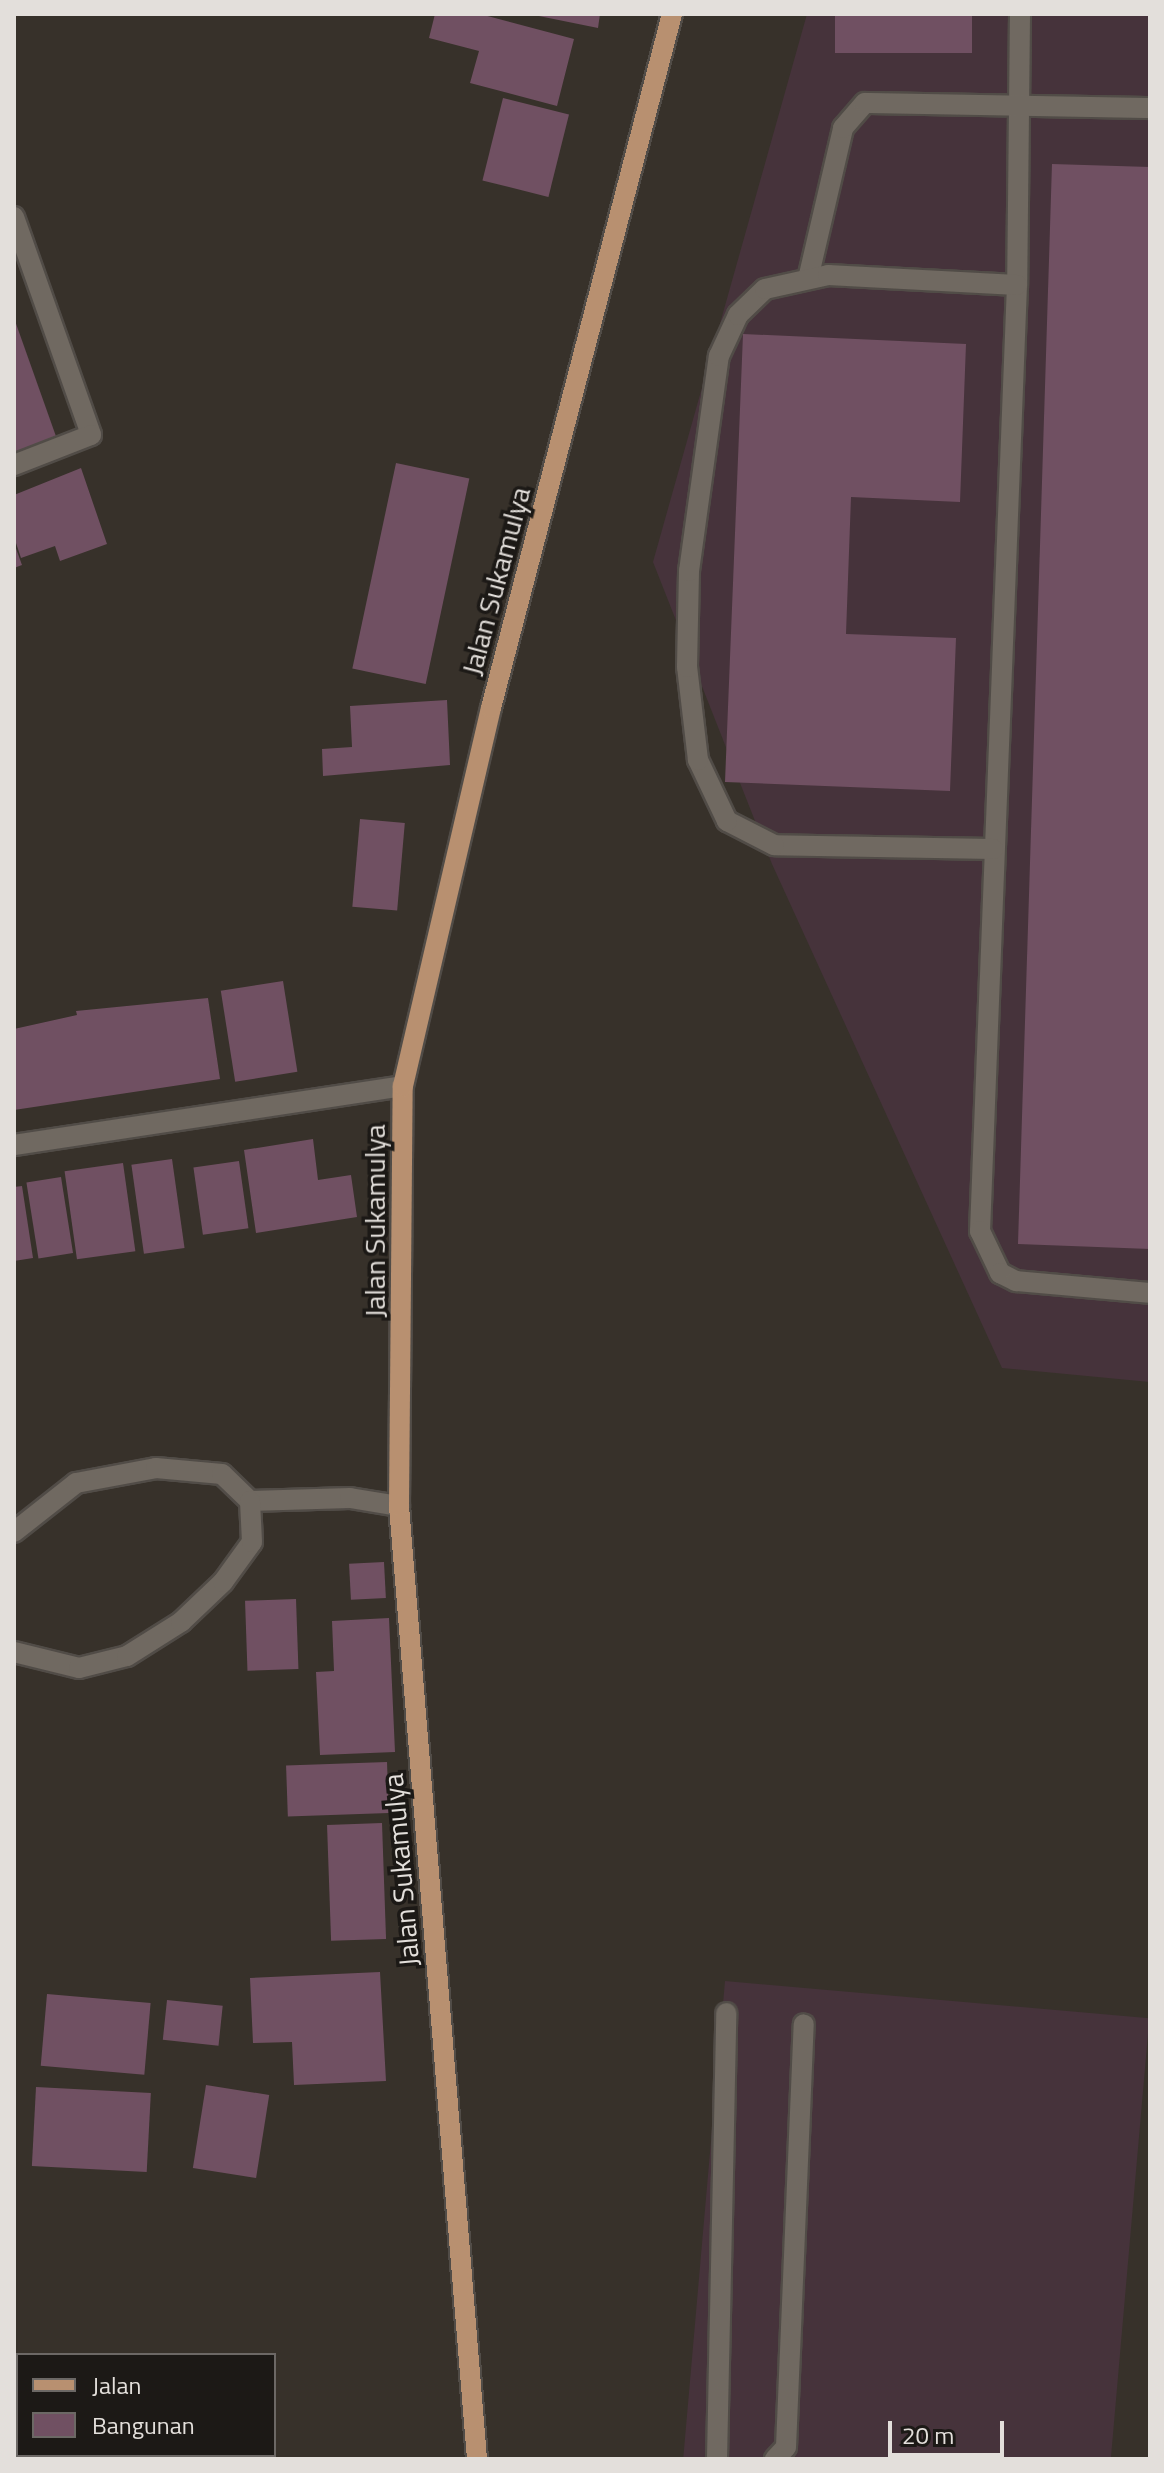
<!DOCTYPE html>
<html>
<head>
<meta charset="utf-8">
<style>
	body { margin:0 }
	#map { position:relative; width:1164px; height:2473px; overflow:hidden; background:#37312a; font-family:"Titillium Web",sans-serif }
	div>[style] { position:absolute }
	.industrial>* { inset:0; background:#46333b; transform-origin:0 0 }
	.building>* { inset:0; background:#705062; transform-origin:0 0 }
	.roads { filter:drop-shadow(2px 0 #514c47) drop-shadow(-2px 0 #514c47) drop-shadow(0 2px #514c47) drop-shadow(0 -2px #514c47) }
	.service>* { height:20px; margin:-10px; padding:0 10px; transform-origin:10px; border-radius:10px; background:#706961 }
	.minor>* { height:20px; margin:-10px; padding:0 10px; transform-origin:10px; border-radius:10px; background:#706961 }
	.primary>* { height:20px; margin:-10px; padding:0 10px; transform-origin:10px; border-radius:10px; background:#b89070 }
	span { translate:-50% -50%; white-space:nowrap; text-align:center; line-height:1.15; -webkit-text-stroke:7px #1c1916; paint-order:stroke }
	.street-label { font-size:28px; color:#e3dfdb }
	.frame { position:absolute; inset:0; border:16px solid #e3dfdb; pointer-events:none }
	.legend { position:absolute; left:16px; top:2353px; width:260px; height:104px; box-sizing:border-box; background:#1c1916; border:2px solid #6c6865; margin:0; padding:10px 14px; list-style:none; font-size:24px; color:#e3dfdb }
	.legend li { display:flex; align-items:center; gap:16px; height:40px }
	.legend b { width:40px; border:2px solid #6c6865 }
	.scale { position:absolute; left:888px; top:2421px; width:116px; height:36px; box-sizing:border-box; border:4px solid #e3dfdb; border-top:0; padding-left:10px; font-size:24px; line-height:28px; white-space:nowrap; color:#e3dfdb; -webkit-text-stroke:6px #1c1916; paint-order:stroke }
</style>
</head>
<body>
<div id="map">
	<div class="industrial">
		<i style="clip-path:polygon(807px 14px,1150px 14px,1150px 1382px,1002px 1368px,772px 864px,653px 562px)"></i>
		<i style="left:725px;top:1981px;width:426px;height:478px;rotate:5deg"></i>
	</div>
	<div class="building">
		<i style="clip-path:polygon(435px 14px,480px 14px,574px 39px,557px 106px,470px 83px,479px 51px,429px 38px)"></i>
		<i style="clip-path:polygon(529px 14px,600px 14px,598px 28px)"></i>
		<i style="left:835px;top:14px;width:137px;height:39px"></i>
		<i style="left:503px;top:98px;width:68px;height:85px;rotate:14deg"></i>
		<i style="clip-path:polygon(1052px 164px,1150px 167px,1150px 1249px,1018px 1244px)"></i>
		<i style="clip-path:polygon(14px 318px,58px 442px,14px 458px)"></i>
		<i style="clip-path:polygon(743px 334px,966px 344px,960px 502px,851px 497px,846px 634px,956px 638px,950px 791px,725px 782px)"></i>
		<i style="left:396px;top:463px;width:75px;height:210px;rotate:12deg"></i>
		<i style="clip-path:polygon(81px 468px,107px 544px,60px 561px,55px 546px,21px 558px,14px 537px,14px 495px)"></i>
		<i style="clip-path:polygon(14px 543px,22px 565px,14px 568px)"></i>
		<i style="clip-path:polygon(447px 700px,450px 765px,323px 776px,322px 749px,352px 747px,350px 706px)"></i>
		<i style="left:360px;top:819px;width:45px;height:88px;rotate:5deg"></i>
		<i style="left:283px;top:981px;width:92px;height:63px;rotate:81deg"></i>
		<i style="clip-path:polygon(208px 998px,220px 1079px,14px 1110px,14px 1029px,77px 1015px,76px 1011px)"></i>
		<i style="clip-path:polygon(313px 1139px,318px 1180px,351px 1175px,357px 1217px,256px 1233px,244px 1150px)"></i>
		<i style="left:172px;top:1159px;width:90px;height:41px;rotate:82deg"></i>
		<i style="left:239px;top:1161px;width:68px;height:46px;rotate:82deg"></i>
		<i style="left:123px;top:1163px;width:89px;height:59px;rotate:82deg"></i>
		<i style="left:61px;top:1177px;width:77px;height:35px;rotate:81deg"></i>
		<i style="clip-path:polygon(22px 1186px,33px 1258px,14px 1261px,14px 1187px)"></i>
		<i style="left:384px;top:1562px;width:36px;height:35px;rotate:87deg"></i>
		<i style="left:296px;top:1599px;width:70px;height:51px;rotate:88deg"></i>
		<i style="clip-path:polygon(389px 1618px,395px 1752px,320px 1755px,316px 1672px,334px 1671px,332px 1621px)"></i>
		<i style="left:387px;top:1762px;width:51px;height:101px;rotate:88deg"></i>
		<i style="left:382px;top:1823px;width:116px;height:55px;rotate:88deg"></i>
		<i style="clip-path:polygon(380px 1972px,386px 2081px,294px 2085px,292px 2042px,253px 2043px,250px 1978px)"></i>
		<i style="left:47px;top:1994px;width:104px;height:72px;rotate:5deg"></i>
		<i style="left:167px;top:2000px;width:56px;height:40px;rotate:6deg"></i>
		<i style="left:206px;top:2085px;width:64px;height:84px;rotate:9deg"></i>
		<i style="left:36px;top:2087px;width:115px;height:79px;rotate:3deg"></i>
	</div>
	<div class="roads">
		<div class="service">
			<i style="left:1020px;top:14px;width:271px;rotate:90.6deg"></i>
			<i style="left:1017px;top:285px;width:947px;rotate:92.24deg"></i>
			<i style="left:980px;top:1231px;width:47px;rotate:64.5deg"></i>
			<i style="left:1000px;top:1273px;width:18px;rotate:27deg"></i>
			<i style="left:1016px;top:1281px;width:135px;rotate:5.1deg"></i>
			<i style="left:808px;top:279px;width:155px;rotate:-76.9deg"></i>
			<i style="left:843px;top:128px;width:33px;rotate:-49deg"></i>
			<i style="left:865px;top:103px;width:285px;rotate:1deg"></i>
			<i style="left:993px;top:849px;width:219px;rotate:-179deg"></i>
			<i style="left:774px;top:845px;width:53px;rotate:-152.9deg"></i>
			<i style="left:727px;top:821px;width:68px;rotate:-115.4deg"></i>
			<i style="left:698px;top:760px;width:94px;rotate:-96.7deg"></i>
			<i style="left:687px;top:667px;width:96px;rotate:-88.8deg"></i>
			<i style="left:689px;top:571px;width:217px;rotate:-82.1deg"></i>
			<i style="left:719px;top:356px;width:45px;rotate:-65.1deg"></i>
			<i style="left:738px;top:315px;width:37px;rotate:-44deg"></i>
			<i style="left:765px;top:289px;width:65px;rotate:-12.5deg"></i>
			<i style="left:828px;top:275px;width:189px;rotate:3deg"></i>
			<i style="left:14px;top:1532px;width:79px;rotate:-38.3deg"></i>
			<i style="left:76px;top:1483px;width:81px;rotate:-10.6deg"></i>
			<i style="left:156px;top:1468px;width:66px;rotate:5.2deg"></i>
			<i style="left:222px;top:1474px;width:39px;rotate:44deg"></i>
			<i style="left:250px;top:1501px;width:100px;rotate:-1.7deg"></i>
			<i style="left:350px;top:1498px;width:50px;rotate:9.3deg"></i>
			<i style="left:14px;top:1652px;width:67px;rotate:13.8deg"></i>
			<i style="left:79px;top:1668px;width:49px;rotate:-14deg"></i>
			<i style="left:127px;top:1656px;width:64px;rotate:-32.2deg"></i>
			<i style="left:181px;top:1622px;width:58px;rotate:-43.6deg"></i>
			<i style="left:223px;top:1582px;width:49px;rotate:-54.1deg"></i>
			<i style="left:252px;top:1542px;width:41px;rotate:-92.8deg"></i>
			<i style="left:717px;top:2459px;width:446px;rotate:-88.8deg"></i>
			<i style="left:775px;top:2459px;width:16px;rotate:-47deg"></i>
			<i style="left:786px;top:2447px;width:423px;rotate:-87.6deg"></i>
		</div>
		<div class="minor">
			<i style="left:14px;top:217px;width:231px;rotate:70.5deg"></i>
			<i style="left:91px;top:435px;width:83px;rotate:158.7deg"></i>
			<i style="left:14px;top:1145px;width:393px;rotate:-8.6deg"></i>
		</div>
		<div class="primary">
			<i style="left:477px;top:2459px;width:956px;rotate:-94.68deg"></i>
			<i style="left:399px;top:1506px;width:420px;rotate:-89.5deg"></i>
			<i style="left:403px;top:1086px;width:388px;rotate:-76.9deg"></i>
			<i style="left:491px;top:708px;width:717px;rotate:-75.38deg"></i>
		</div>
	</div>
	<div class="street-label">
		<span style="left:496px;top:581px;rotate:-75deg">Jalan Sukamulya</span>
		<span style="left:375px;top:1221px;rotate:-90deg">Jalan Sukamulya</span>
		<span style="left:401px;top:1870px;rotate:-95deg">Jalan Sukamulya</span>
	</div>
	<div class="frame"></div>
	<ul class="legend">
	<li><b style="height:10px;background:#b89070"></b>Jalan</li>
	<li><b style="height:22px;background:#705062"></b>Bangunan</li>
	</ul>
	<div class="scale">20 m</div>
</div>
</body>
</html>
